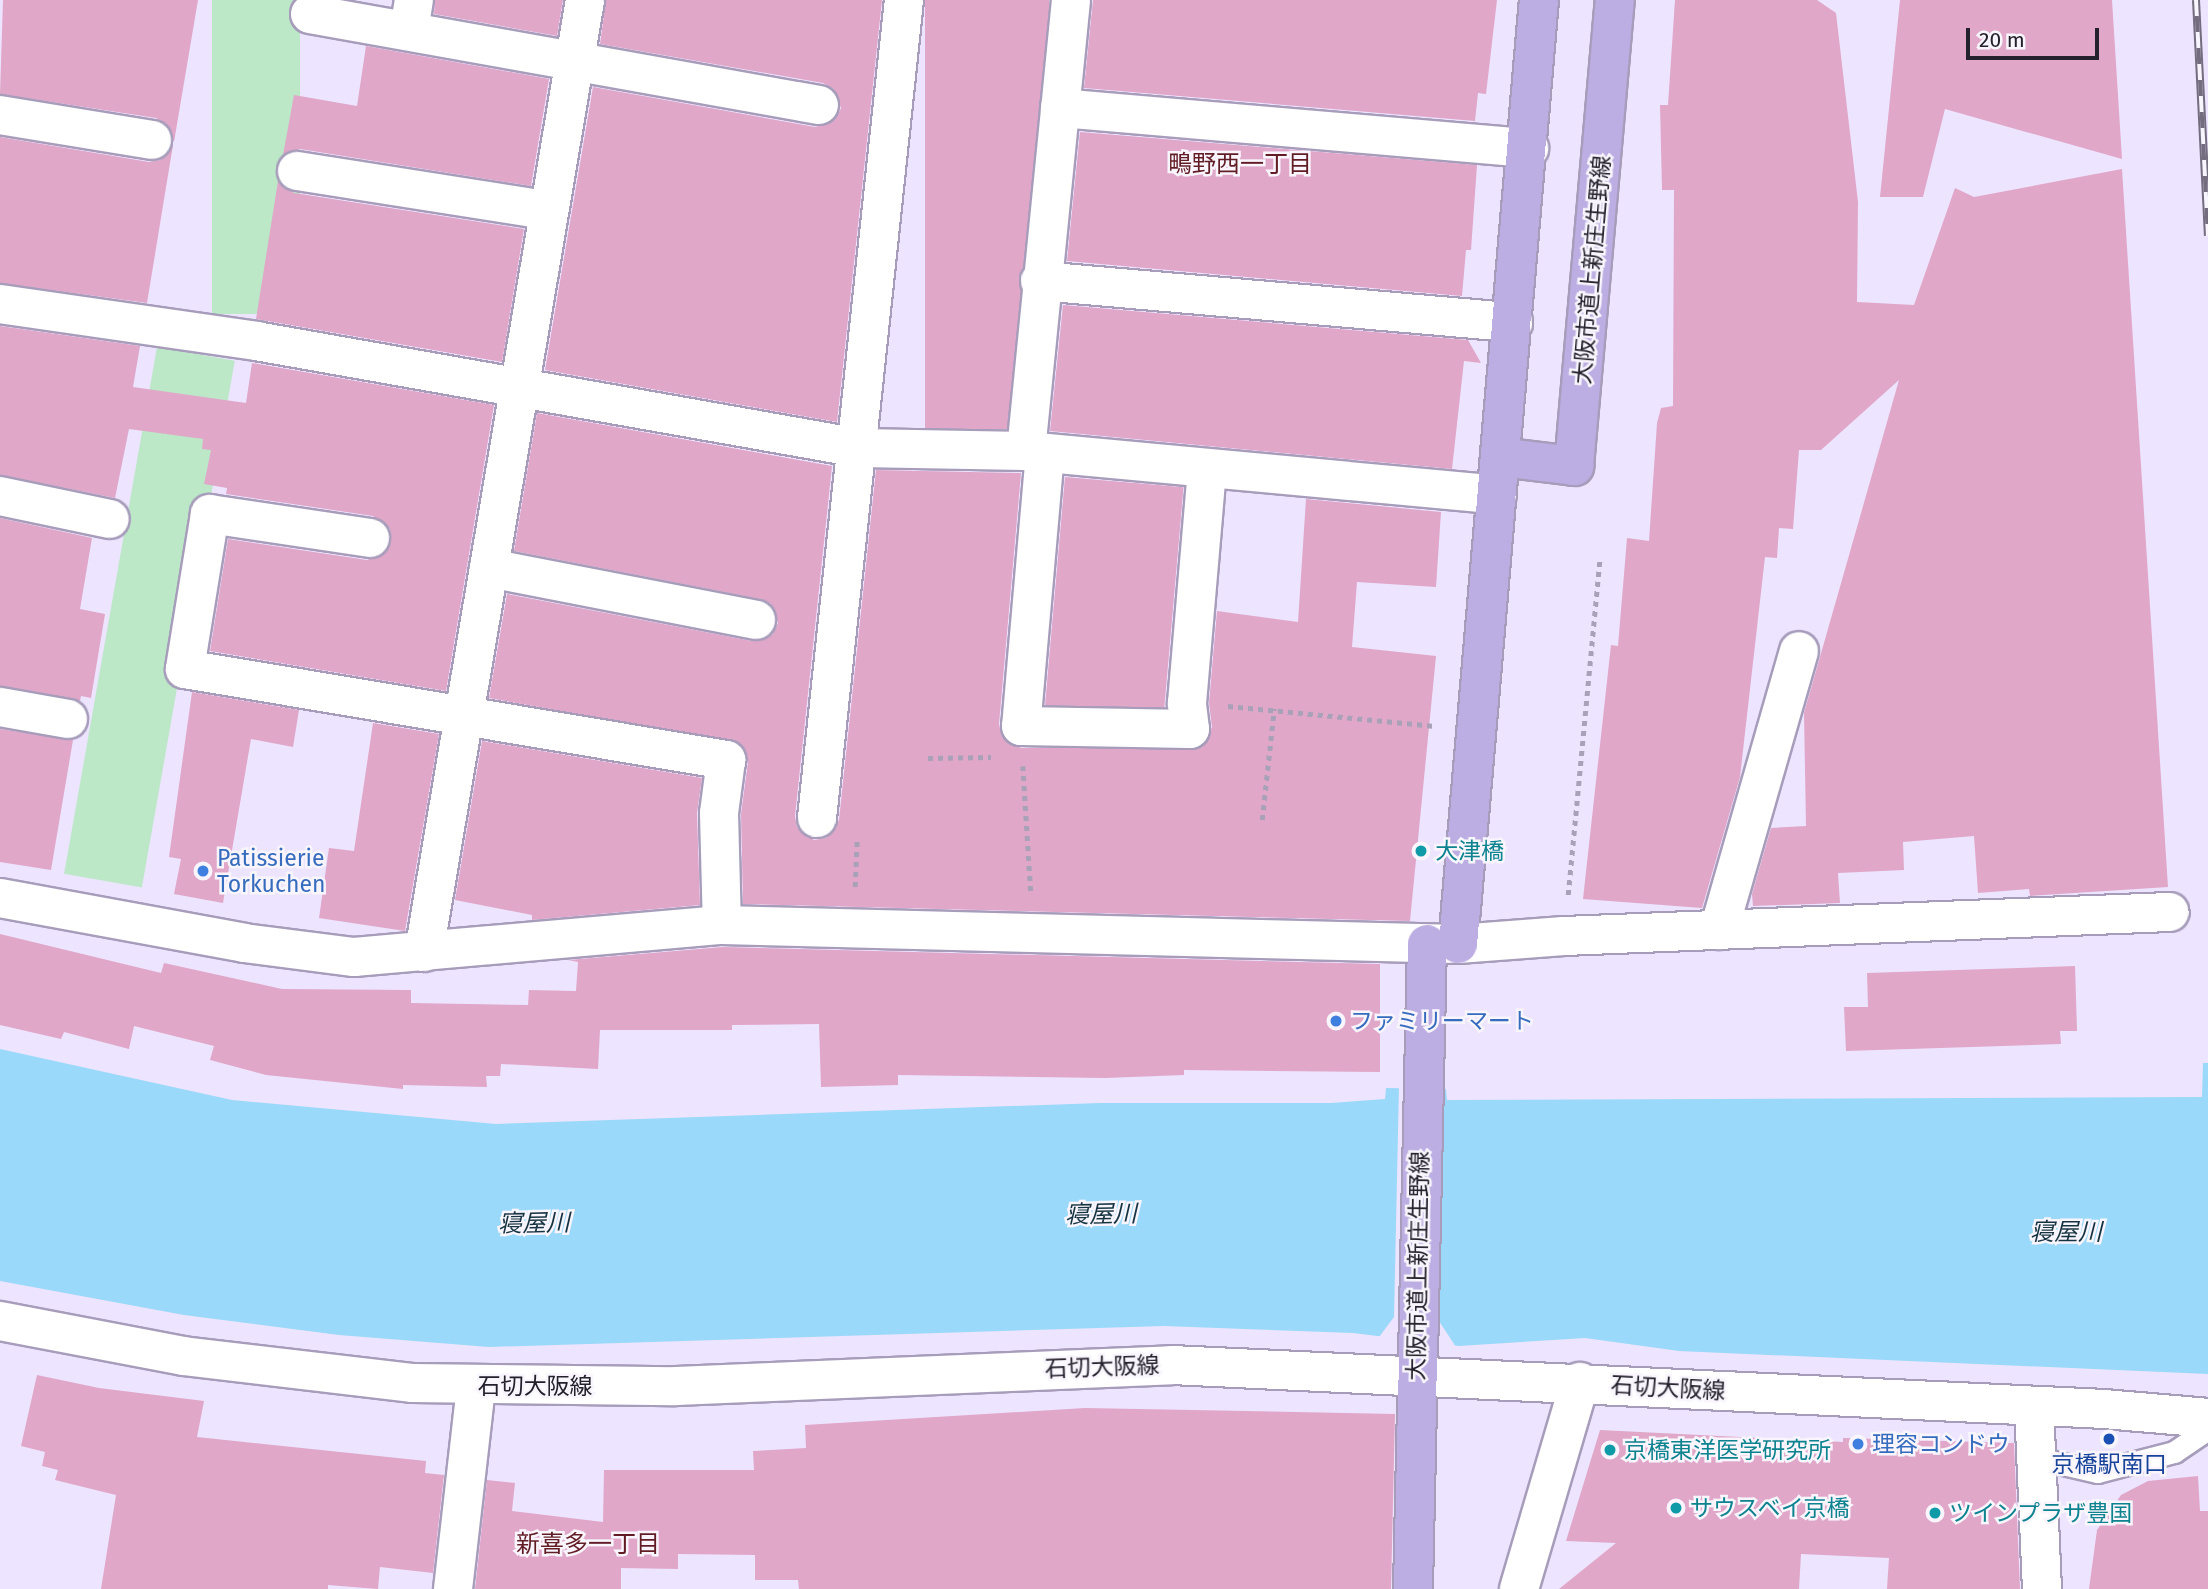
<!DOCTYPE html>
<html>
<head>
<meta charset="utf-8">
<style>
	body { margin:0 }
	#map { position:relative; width:2208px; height:1589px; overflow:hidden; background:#ede4ff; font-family:"Fira Sans","Noto Sans JP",sans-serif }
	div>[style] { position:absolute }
	.green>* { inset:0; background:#bce8c8; transform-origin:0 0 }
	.water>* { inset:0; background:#9ad9fa }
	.pier>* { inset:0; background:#ede4ff }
	.building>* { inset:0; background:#e0a7c8; transform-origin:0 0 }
	.path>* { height:4.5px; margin-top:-2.25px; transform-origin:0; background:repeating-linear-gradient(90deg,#a9a1b7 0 5px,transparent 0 10px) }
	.roads { filter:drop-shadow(2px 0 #a79dbb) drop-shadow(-2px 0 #a79dbb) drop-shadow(0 2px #a79dbb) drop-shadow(0 -2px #a79dbb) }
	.service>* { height:21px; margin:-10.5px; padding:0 10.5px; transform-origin:10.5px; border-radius:10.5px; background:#fff }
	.minor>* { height:38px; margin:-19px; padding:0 19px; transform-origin:19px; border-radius:19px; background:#fff }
	.tertiary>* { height:38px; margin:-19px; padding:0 19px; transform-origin:19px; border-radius:19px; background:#fff }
	.secondary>* { height:38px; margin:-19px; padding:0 19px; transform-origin:19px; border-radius:19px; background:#fff }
	.primary>* { height:38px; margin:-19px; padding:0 19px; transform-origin:19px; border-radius:19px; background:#bcade2 }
	.rail>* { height:8px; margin-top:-4px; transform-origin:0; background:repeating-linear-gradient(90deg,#f8f5fc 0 16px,#736d7f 0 32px); box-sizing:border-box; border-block:2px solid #736d7f }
	.dots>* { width:19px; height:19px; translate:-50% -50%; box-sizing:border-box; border:4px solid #f8f5fc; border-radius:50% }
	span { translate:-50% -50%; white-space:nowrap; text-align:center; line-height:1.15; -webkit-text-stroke:5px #f8f5fc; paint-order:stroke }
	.street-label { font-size:23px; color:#24202c }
	.culture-label { font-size:23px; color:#0d838f }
	.left { translate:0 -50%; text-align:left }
	.shop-label { font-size:23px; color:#366cbe }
	.transit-label { font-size:23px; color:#164399 }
	.neighbourhood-label { font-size:24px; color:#621c24 }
	.water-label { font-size:24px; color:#163341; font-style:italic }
	.scale { position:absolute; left:1966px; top:28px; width:133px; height:32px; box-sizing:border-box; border:4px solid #24202c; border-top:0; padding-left:9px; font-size:21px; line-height:24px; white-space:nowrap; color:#24202c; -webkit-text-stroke:5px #f8f5fc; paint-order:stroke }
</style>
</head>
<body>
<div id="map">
	<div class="green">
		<i style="left:212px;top:0;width:88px;height:314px"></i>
		<i style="left:157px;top:347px;width:79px;height:535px;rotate:10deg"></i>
	</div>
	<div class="water">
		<i style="clip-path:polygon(0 1049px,232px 1100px,496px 1124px,1100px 1103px,1331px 1103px,1385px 1099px,1386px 1088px,1446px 1089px,1447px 1100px,2202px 1097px,2203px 1063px,2208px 1063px,2208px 1374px,1679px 1351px,1585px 1338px,1459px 1346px,1353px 1333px,1164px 1326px,489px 1347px,339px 1335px,184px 1315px,0 1281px)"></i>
	</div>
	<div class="pier">
		<i style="clip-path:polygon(1399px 1085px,1442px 1085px,1439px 1321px,1456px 1347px,1376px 1341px,1394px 1317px)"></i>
	</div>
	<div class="building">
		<i style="clip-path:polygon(3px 0,198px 0,174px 142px,166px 124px,156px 118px,0 94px)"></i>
		<i style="clip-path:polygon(435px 0,563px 0,557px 36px,434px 14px)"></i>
		<i style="clip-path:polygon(606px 0,882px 0,837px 422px,545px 370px,593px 87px,815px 127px,835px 120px,841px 108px,834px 89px,823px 83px,600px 44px)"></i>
		<i style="left:925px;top:0;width:124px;height:429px"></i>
		<i style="clip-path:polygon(1093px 0,1497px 0,1486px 94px,1478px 93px,1475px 121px,1084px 88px)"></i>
		<i style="clip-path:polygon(1675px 0,1817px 0,1836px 13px,1858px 202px,1857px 302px,1914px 305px,1955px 188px,1974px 197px,2122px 169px,2168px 887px,2030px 896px,2029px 889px,1978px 893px,1974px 836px,1903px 842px,1904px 870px,1838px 873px,1840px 903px,1753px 906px,1752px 894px,1771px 828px,1806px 826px,1804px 713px,1899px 380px,1821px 450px,1799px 450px,1793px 529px,1779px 528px,1777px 558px,1765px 557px,1740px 777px,1702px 908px,1583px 899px,1611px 645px,1618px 646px,1627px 538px,1649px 541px,1657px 423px,1661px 408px,1673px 406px,1674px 190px,1662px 190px,1660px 105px,1668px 105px)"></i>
		<i style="clip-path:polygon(1900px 0,2112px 0,2122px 159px,1945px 109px,1923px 197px,1880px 197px)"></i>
		<i style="clip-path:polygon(366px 46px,549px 79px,531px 186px,300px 149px,283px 155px,294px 95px,357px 106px)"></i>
		<i style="clip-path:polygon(1080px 132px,1477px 165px,1471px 250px,1466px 250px,1462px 296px,1067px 261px)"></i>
		<i style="clip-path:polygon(0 137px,149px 162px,160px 160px,173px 145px,147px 303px,0 283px)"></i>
		<i style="clip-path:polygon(278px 181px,294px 193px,524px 229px,502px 362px,256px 319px)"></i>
		<i style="clip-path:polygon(1063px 305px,1468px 340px,1481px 363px,1464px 361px,1452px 469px,1050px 431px)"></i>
		<i style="clip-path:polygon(0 326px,140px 346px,133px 387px,246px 403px,252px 363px,494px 405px,446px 691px,210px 651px,228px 539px,367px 560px,387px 551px,390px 529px,373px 516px,226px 494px,227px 488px,204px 484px,211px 450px,202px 449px,203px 439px,129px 429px,115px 498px,0 475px)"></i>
		<i style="clip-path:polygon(537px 413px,832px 466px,795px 816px,797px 827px,814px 840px,826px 838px,839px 820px,876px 470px,1021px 473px,999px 724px,1002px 736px,1021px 748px,1201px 748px,1212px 727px,1209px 703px,1217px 611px,1298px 622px,1306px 499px,1441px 512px,1436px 587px,1357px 582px,1352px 647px,1436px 656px,1410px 921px,743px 904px,741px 814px,748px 762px,739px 743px,489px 698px,507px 594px,752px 641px,772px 635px,778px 623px,771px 604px,760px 599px,514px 551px)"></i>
		<i style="left:1065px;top:477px;width:119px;height:229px;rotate:5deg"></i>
		<i style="clip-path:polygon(0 518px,92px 538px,80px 609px,105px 614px,91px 698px,81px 696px,80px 701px,0 686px)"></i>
		<i style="clip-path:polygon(192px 692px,299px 710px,293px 747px,251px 739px,223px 903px,174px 894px,181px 859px,169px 857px)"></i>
		<i style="clip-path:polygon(373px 723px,439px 734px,405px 931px,319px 918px,329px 848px,354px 851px)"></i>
		<i style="clip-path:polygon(0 729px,73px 740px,51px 870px,0 862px)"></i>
		<i style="clip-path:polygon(482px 741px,702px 778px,697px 813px,700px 905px,532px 920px,532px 915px,455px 900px)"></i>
		<i style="clip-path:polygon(0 934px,161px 973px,164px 963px,282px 989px,411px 990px,411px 1003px,528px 1005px,529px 990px,576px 991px,578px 962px,568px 960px,723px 947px,1380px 964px,1380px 1072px,1184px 1070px,1184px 1075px,1105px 1078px,898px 1075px,898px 1085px,821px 1087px,819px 1024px,732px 1025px,732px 1030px,600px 1030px,598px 1069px,501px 1064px,500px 1076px,486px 1076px,487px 1087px,403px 1085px,403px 1089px,266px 1075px,210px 1060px,214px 1046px,134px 1026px,129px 1049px,64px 1032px,61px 1039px,0 1025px)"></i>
		<i style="clip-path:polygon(2075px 966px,2077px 1031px,2060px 1031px,2061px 1044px,1846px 1051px,1844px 1007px,1868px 1007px,1867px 973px)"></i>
		<i style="clip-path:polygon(37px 1375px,99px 1388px,204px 1401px,197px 1437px,426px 1461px,425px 1473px,444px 1475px,433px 1573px,380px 1567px,378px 1589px,328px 1585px,328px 1589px,101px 1589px,116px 1495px,55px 1480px,58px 1470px,42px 1466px,45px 1452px,21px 1446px)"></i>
		<i style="clip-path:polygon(1085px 1408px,1395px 1414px,1391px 1589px,799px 1589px,798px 1580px,755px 1580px,755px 1555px,678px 1554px,678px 1569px,621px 1568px,621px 1589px,475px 1589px,487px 1480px,515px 1483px,512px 1511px,603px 1522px,604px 1470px,754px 1470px,753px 1451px,806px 1448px,805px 1425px)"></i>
		<i style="clip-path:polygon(1600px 1430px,1843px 1442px,1843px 1438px,2014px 1443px,2020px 1589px,1887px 1589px,1889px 1558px,1801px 1554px,1799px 1589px,1559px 1589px,1616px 1543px,1566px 1541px)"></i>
		<i style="clip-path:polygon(2198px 1476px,2200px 1511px,2208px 1511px,2208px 1589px,2089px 1589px,2097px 1530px,2121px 1495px,2148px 1481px)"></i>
	</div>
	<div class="path">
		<i style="left:1228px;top:706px;width:208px;rotate:5.5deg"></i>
		<i style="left:928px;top:758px;width:63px;rotate:-0.9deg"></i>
		<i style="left:1023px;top:766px;width:127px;rotate:86.4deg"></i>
		<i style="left:1262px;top:820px;width:112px;rotate:-83.8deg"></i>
		<i style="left:855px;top:887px;width:50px;rotate:-87.7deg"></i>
		<i style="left:1568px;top:895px;width:339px;rotate:-84.6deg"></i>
	</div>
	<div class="roads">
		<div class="service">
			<i style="left:2037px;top:1458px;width:62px;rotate:13.1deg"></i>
			<i style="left:2097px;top:1472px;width:80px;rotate:-14.6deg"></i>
			<i style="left:2174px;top:1452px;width:41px;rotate:-34.1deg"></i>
		</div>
		<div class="minor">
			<i style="left:310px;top:14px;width:517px;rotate:10.14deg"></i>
			<i style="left:409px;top:31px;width:31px;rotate:-81deg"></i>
			<i style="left:1060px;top:108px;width:471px;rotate:4.9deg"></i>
			<i style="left:0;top:115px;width:154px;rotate:9.3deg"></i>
			<i style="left:297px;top:171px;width:252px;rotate:8.9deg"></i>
			<i style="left:1040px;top:281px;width:475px;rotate:5deg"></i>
			<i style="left:0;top:304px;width:259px;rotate:8.2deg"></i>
			<i style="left:256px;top:341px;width:612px;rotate:10.06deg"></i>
			<i style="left:859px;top:448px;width:167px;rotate:1deg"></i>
			<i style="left:1026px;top:451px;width:473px;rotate:5.3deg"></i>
			<i style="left:1026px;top:451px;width:453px;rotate:-84.3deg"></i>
			<i style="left:1045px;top:453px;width:274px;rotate:95deg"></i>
			<i style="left:1021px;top:726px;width:169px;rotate:1deg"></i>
			<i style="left:1190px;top:729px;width:26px;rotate:-97deg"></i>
			<i style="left:1187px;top:703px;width:235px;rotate:-85.1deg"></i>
			<i style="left:0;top:496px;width:112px;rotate:11.8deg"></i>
			<i style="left:370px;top:538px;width:162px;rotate:-171.5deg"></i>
			<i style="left:210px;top:514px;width:157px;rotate:99.2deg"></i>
			<i style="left:185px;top:669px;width:549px;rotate:9.55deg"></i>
			<i style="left:726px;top:760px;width:53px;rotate:97.5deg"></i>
			<i style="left:719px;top:813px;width:112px;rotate:88.5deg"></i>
			<i style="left:489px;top:568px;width:272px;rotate:11deg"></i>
			<i style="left:0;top:707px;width:69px;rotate:10deg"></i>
			<i style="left:817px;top:818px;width:823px;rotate:-83.93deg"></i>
			<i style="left:0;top:898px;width:248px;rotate:10.4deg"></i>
			<i style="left:244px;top:943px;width:111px;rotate:7.3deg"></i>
			<i style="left:354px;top:957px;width:369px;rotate:-5deg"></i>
			<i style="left:722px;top:925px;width:736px;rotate:1.48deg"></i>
			<i style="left:1458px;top:944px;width:106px;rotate:-4.3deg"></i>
			<i style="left:1564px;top:936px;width:606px;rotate:-2.27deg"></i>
			<i style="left:1719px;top:930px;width:290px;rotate:-74deg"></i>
			<i style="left:424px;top:952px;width:966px;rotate:-80.4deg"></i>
			<i style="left:2034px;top:1406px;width:183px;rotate:87.5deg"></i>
			<i style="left:453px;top:1589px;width:204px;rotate:-83.5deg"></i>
		</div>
		<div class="tertiary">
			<i style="left:1519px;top:1589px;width:216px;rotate:-73.6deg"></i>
		</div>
		<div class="secondary">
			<i style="left:0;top:1321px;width:186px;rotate:10.8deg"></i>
			<i style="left:183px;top:1356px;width:232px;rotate:6.7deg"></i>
			<i style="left:413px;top:1383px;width:263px;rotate:0.7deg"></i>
			<i style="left:676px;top:1386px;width:496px;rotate:-2.4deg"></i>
			<i style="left:1172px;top:1365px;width:933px;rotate:2.7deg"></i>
			<i style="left:2104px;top:1409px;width:104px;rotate:4.9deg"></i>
		</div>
		<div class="primary">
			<i style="left:1500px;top:457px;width:75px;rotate:6.9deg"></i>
			<i style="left:1574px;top:466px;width:468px;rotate:-85deg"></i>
			<i style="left:1458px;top:944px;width:947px;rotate:-85.1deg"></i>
			<i style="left:1413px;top:1589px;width:645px;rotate:-88.76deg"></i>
		</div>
	</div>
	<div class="rail">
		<i style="left:2196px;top:0;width:236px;rotate:87.1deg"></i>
	</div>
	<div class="dots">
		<i style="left:1421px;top:851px;background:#0f9aa8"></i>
		<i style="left:203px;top:871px;background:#3f7fe0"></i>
		<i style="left:1336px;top:1021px;background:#3f7fe0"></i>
		<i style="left:2109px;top:1439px;background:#1a4fb4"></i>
		<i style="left:1858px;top:1444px;background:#3f7fe0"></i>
		<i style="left:1610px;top:1450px;background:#0f9aa8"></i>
		<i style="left:1676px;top:1508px;background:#0f9aa8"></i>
		<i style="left:1935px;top:1513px;background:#0f9aa8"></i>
	</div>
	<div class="street-label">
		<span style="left:1592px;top:270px;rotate:-85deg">大阪市道上新庄生野線</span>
		<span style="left:1418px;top:1266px;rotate:-89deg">大阪市道上新庄生野線</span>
		<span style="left:1102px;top:1367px;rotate:-2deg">石切大阪線</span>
		<span style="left:535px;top:1386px">石切大阪線</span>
		<span style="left:1668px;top:1388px;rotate:3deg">石切大阪線</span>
	</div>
	<div class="culture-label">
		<span class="left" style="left:1435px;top:851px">大津橋</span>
		<span class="left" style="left:1624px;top:1450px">京橋東洋医学研究所</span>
		<span class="left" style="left:1690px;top:1508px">サウスベイ京橋</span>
		<span class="left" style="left:1949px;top:1513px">ツインプラザ豊国</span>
	</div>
	<div class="shop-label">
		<span class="left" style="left:217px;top:871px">Patissierie<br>Torkuchen</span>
		<span class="left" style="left:1350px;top:1021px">ファミリーマート</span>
		<span class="left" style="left:1872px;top:1444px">理容コンドウ</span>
	</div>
	<div class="transit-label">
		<span style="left:2109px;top:1464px">京橋駅南口</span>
	</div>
	<div class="neighbourhood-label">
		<span style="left:1240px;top:165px">鴫野西一丁目</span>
		<span style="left:588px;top:1545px">新喜多一丁目</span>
	</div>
	<div class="water-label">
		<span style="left:1101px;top:1215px;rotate:-1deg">寝屋川</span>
		<span style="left:534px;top:1224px;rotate:-1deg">寝屋川</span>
		<span style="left:2066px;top:1233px">寝屋川</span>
	</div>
	<div class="scale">20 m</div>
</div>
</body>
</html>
